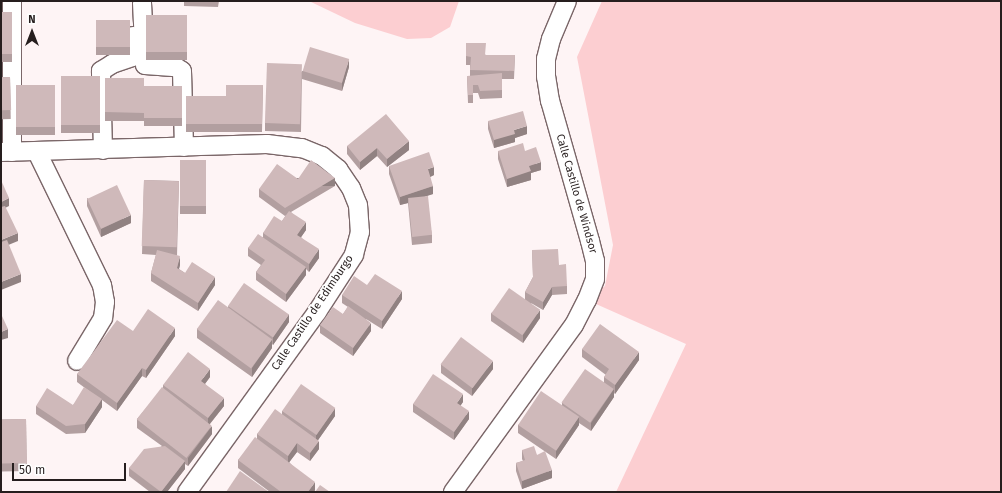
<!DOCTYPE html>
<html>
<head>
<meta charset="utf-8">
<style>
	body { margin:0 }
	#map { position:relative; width:1002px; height:493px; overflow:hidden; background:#fef4f5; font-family:"Fira Sans",sans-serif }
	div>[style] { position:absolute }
	.green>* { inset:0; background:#fcced1 }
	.roads { filter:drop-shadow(1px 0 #7a6668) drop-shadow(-1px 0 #7a6668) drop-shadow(0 1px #7a6668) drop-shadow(0 -1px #7a6668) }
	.minor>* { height:18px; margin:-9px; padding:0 9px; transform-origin:9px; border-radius:9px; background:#fff }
	.wall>* { inset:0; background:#b29fa0; transform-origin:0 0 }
	.shaded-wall>* { inset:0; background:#918282; transform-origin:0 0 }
	.building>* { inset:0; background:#cfb9ba; transform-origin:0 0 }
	span { translate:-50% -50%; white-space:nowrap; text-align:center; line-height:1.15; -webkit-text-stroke:3.5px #fff; paint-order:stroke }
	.street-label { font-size:11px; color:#261e1e }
	.frame { position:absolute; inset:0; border:2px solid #261e1e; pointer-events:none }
	.north { position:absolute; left:12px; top:12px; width:40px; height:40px; -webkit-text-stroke:3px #fff; paint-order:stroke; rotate:0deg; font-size:11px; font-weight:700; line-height:16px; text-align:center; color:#261e1e }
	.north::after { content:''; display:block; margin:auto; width:14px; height:18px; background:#261e1e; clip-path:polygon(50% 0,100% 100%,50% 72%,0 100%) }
	.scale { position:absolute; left:12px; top:463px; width:114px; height:18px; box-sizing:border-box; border:2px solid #261e1e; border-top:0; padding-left:5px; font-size:12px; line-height:14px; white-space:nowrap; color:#261e1e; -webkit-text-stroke:3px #fff; paint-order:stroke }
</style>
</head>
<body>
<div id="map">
	<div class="green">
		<i style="clip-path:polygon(309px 1px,459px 1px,450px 27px,431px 38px,407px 39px,355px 23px)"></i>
		<i style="clip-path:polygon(602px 1px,1001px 1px,1001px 492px,616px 492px,686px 344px,587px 300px,605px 286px,613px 245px,577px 57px)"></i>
	</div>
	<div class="roads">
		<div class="minor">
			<i style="left:142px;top:3px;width:62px;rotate:87.2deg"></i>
			<i style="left:145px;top:65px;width:31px;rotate:4deg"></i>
			<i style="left:176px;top:67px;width:7px;rotate:34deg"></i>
			<i style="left:182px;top:71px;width:76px;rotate:88.5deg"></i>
			<i style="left:103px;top:150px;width:79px;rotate:-91.5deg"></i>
			<i style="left:101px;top:71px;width:13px;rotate:-32deg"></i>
			<i style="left:112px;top:64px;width:21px;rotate:-19deg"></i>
			<i style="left:132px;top:57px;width:21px;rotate:-87deg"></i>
			<i style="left:1px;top:152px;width:266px;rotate:-1.7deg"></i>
			<i style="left:267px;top:144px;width:35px;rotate:7deg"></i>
			<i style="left:302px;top:148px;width:22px;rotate:22deg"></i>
			<i style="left:322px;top:156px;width:21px;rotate:39deg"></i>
			<i style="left:338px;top:169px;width:23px;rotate:56deg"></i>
			<i style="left:351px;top:188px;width:18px;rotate:68deg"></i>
			<i style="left:358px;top:205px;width:27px;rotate:86deg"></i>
			<i style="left:360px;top:232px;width:24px;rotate:105deg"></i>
			<i style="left:354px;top:255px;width:68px;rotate:123deg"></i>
			<i style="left:317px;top:312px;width:222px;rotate:125.8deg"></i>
			<i style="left:12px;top:152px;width:151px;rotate:-90deg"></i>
			<i style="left:37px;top:152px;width:148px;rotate:64deg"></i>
			<i style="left:102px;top:285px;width:17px;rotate:80deg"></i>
			<i style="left:105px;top:302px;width:16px;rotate:97deg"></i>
			<i style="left:103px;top:318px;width:50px;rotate:121.2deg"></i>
			<i style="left:453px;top:492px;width:206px;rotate:-54.1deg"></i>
			<i style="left:574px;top:325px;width:28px;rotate:-63deg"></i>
			<i style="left:587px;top:300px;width:22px;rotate:-69deg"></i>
			<i style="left:595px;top:279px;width:18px;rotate:-90deg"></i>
			<i style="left:595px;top:261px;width:21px;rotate:-104deg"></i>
			<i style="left:590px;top:241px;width:146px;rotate:-105.9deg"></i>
			<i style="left:550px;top:101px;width:24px;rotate:-99deg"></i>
			<i style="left:546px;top:77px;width:18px;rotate:-90deg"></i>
			<i style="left:546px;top:59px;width:21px;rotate:-76deg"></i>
			<i style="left:551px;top:39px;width:41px;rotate:-67.2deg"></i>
		</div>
	</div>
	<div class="wall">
		<i style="left:1px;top:1px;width:7px;height:1px"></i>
		<i style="clip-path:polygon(184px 1px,219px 1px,218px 7px,184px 6px)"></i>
		<i style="left:1px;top:12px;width:11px;height:50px"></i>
		<i style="left:146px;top:15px;width:41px;height:45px"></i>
		<i style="left:96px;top:20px;width:34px;height:35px"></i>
		<i style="clip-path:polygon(466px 43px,486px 55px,515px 55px,514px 79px,502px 79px,502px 98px,480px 99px,478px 93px,473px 93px,473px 103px,468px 103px,467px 76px,470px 76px,470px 65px,466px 65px)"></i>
		<i style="clip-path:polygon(349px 67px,342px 91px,302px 79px,302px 72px,301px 132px,265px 131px,265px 123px,302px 71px)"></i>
		<i style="left:61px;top:76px;width:39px;height:57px"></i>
		<i style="left:10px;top:77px;width:42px;height:9px;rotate:89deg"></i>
		<i style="clip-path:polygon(105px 78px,144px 86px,182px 86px,182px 126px,144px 126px,144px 121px,105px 121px)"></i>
		<i style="left:16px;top:85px;width:39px;height:50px"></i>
		<i style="clip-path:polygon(226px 85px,263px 85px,262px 132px,186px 132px,186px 96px,226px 96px)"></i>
		<i style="clip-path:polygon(488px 121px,527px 134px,515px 138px,515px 142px,494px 148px,488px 129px)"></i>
		<i style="clip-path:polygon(347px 146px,409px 150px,387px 167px,377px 156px,360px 170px,347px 154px)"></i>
		<i style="clip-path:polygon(498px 151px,525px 151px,541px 170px,531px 173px,531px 180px,507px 187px,498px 159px)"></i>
		<i style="left:180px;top:160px;width:26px;height:54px"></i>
		<i style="clip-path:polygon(389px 166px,434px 175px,430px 177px,433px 194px,425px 196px,432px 235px,432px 243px,412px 245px,408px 203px,400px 205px,389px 174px)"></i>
		<i style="clip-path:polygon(298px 179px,335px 186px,291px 212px,306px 230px,301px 237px,319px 258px,309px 272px,306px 269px,306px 275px,286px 302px,256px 280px,256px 272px,261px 265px,248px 256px,248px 248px,263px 237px,263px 233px,282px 221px,286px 215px,285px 216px,259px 197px,259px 189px)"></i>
		<i style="clip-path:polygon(144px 180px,179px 181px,177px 256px,176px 255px,180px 265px,179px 269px,185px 273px,215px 285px,198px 311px,151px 281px,151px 273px,156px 255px,142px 254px)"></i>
		<i style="clip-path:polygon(87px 198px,131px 223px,101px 237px,87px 206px)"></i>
		<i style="clip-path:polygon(532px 250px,559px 265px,567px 286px,567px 294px,552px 295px,543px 310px,531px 303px,540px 318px,523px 343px,491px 321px,491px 313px,525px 299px,525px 292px,533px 277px)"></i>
		<i style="clip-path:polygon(367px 285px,402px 299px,382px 329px,366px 319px,371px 331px,353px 356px,320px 333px,320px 325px,343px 314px,348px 307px,342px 303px,342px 295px)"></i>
		<i style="clip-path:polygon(228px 306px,289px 322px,273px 345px,272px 344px,272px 348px,252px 377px,197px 338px,197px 329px,228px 308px)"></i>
		<i style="clip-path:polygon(133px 331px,175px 336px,146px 378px,142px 376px,117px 411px,102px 400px,102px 407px,85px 433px,66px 434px,36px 414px,36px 406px,73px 405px,89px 391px,77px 382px,77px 374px)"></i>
		<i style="clip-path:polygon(582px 349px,639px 360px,615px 394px,614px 393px,614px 397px,591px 431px,579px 423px,579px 425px,556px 459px,518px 433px,518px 425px,562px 405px,562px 403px,604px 382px,604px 377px,606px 375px,582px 357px)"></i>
		<i style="clip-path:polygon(441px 364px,493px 369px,472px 396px,441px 373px)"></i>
		<i style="clip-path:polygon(210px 377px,205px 384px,224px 406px,210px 424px,212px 434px,188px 466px,185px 464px,185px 469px,167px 492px,150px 492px,129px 476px,129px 468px,162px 446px,137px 428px,137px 419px,163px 388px,163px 385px)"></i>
		<i style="clip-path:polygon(463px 402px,460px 405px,469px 419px,454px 440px,413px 412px,413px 404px)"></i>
		<i style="clip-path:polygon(282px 411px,335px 416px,318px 440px,319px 449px,310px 461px,297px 452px,289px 462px,315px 490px,314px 492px,270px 492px,238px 468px,238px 460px,257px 439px,257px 434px,282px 415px)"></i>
		<i style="left:26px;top:419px;width:52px;height:25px;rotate:89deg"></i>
		<i style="clip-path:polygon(522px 450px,537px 455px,552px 478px,522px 489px,516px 471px,516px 463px,523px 461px,522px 459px)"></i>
	</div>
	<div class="shaded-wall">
		<i style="clip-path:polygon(349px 59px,349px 67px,342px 91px,342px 83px)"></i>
		<i style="clip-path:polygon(527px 126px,527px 134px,515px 138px,515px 142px,494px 148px,494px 140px,514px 130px)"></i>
		<i style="clip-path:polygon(409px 141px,409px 150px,387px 167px,387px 159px)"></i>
		<i style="clip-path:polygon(377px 148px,377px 156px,360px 170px,360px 162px)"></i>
		<i style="clip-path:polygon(541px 162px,541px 170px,531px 173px,531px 180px,507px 187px,507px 179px,529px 166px)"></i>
		<i style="clip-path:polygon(434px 167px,434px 175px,428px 178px,428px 169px)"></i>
		<i style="left:335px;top:178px;width:8px;height:58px;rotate:90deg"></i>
		<i style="clip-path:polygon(433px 186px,433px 194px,409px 202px,408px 198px,408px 203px,400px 205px,400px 197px)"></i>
		<i style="clip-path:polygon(9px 198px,9px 206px,1px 210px,1px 202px)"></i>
		<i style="clip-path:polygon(131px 215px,131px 223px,101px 237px,101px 229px)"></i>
		<i style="clip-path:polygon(306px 222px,306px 230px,297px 243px,297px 235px)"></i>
		<i style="clip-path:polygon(18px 233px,18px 241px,1px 248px,1px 240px)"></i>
		<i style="clip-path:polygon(319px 249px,319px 258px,309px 272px,309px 264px)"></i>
		<i style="clip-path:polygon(180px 256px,180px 265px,177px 276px,177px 268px)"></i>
		<i style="clip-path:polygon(306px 267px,306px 275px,286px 302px,286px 294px)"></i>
		<i style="clip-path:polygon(21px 274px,21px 282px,1px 290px,1px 282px)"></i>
		<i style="clip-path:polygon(215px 277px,215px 285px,198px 311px,198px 303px)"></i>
		<i style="clip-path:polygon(552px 287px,552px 295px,543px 310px,543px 302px)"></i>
		<i style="clip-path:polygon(402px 291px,402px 299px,382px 329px,382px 321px)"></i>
		<i style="clip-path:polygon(540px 310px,540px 318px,523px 343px,523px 335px)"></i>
		<i style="clip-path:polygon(289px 314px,289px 322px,273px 345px,273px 337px)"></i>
		<i style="clip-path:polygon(371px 323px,371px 331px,353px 356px,353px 348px)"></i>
		<i style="clip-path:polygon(175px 328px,175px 336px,146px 378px,146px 370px)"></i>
		<i style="clip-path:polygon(8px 329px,8px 338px,1px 340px,1px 332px)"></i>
		<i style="clip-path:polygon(272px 339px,272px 348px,252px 377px,252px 368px)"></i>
		<i style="clip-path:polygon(639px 352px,639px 360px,615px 394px,615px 385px)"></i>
		<i style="clip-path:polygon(493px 361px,493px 369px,472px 396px,472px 388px)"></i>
		<i style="clip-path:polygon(142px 368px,142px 376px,117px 411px,117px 403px)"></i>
		<i style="clip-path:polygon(210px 369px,210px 377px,201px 389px,201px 381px)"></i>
		<i style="clip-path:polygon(614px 389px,614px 397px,591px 431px,591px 423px)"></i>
		<i style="clip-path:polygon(463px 394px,463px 402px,457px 411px,457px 403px)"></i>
		<i style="clip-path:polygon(224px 398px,224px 406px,208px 426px,208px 418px)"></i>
		<i style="clip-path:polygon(102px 399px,102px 407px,85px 433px,85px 424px)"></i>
		<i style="clip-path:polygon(335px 408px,335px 416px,316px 443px,316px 435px)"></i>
		<i style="clip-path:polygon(469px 411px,469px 419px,454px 440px,454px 432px)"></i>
		<i style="clip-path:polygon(579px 417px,579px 425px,556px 459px,556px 450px)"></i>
		<i style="clip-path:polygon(212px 426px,212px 434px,188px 466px,188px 458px)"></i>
		<i style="clip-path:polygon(319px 441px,319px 449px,310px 461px,310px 453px)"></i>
		<i style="clip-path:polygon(297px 443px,297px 452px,288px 464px,288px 456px)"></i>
		<i style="clip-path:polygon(185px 461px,185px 469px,167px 492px,161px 492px)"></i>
		<i style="clip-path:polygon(552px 470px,552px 478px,522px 489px,522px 481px)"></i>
		<i style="clip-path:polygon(315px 482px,315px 490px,314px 492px,308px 492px)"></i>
	</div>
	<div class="building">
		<i style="left:1px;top:12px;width:11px;height:42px"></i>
		<i style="left:146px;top:15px;width:41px;height:37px"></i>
		<i style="left:96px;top:20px;width:34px;height:27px"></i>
		<i style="clip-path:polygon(466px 43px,486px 43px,485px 55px,515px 55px,514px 71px,470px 70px,471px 57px,466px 56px)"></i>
		<i style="left:310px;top:47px;width:41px;height:25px;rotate:17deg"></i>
		<i style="left:267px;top:63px;width:35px;height:60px;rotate:2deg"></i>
		<i style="clip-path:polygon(502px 73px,502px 90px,480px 91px,478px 85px,473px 85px,473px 95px,468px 95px,467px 76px)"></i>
		<i style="left:61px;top:76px;width:39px;height:49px"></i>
		<i style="left:10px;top:77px;width:33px;height:9px;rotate:88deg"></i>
		<i style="clip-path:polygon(105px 78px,144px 78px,144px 86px,182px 86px,182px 118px,144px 118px,144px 113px,105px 112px)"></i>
		<i style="left:16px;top:85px;width:39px;height:42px"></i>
		<i style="clip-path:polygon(226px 85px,263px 85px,262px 124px,186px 124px,186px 96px,226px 96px)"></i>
		<i style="clip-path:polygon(523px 111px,527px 126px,514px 130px,515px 134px,494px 140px,488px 121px)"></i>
		<i style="clip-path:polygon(386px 114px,409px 141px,387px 159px,377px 148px,360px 162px,347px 146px)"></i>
		<i style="clip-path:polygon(523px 143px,525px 151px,536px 147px,541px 162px,529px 166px,531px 171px,507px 179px,498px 151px)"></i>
		<i style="clip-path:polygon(429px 152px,434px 167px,428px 169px,433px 186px,400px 197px,389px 166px)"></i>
		<i style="left:180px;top:160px;width:26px;height:46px"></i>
		<i style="clip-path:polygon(311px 160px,335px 178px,285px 208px,259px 189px,277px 164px,298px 179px)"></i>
		<i style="clip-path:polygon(1px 180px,9px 198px,1px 202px)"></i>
		<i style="left:144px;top:180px;width:35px;height:66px;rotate:2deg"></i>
		<i style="left:117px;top:185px;width:33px;height:33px;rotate:65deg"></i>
		<i style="left:428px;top:196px;width:39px;height:20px;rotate:84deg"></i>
		<i style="clip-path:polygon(5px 206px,18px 233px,1px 240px,1px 207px)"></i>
		<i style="clip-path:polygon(289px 211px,306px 222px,297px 235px,319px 249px,309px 264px,263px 233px,274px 216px,282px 221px)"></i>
		<i style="clip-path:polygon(258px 234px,306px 267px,286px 294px,256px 272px,265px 260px,248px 248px)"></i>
		<i style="clip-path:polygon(7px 240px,21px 274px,1px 282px,1px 242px)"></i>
		<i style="clip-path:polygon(558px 249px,559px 265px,566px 264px,567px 286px,552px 287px,543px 302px,525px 292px,533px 277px,532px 250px)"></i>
		<i style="clip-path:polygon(157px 250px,180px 256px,177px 268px,185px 273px,192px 262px,215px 277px,198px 303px,151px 273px)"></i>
		<i style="clip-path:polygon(375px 274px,402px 291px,382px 321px,342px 295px,354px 276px,367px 285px)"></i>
		<i style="left:244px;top:283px;width:55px;height:28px;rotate:35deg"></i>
		<i style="left:509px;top:288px;width:38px;height:31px;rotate:35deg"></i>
		<i style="left:218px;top:300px;width:67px;height:36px;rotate:36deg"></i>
		<i style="clip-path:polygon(348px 306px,371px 323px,353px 348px,320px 325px,333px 307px,343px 314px)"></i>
		<i style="clip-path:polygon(148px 309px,175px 328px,146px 370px,142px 368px,117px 403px,77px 374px,117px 320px,133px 331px)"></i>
		<i style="clip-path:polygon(1px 316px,2px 316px,8px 329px,1px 332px)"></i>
		<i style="clip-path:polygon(600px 324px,639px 352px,615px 385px,604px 377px,609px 369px,582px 349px)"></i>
		<i style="left:461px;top:337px;width:40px;height:34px;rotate:37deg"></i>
		<i style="clip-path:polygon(188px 352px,210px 369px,201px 381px,224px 398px,208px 418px,163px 385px)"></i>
		<i style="left:585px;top:369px;width:35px;height:41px;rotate:35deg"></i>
		<i style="clip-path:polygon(433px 374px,463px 394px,457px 403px,469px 411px,454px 432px,413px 404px)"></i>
		<i style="left:301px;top:384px;width:42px;height:33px;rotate:35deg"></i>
		<i style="clip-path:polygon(84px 387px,102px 399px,85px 424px,66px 426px,36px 406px,47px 388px,73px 405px)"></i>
		<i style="left:162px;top:387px;width:63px;height:41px;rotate:38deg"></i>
		<i style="left:541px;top:391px;width:46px;height:41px;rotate:34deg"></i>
		<i style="clip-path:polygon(275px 409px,319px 441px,310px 453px,297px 443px,288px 456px,257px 434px)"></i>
		<i style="left:26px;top:419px;width:44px;height:25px;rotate:89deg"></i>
		<i style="clip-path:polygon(255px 437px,315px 482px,308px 492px,281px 492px,238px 460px)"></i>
		<i style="clip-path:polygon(165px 446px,185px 461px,161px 492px,129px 468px,144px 449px)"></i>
		<i style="clip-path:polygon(534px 446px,537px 455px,545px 451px,552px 470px,522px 481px,516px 463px,525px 460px,522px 450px)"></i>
		<i style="clip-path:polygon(240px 471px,269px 492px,226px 492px)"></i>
		<i style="clip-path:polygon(320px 485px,330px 492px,315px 492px)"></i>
	</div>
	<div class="street-label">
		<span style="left:576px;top:194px;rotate:74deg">Calle Castillo de Windsor</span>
		<span style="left:313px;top:313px;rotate:-56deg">Calle Castillo de Edimburgo</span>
	</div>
	<div class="frame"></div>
	<div class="north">N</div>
	<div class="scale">50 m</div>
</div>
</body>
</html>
